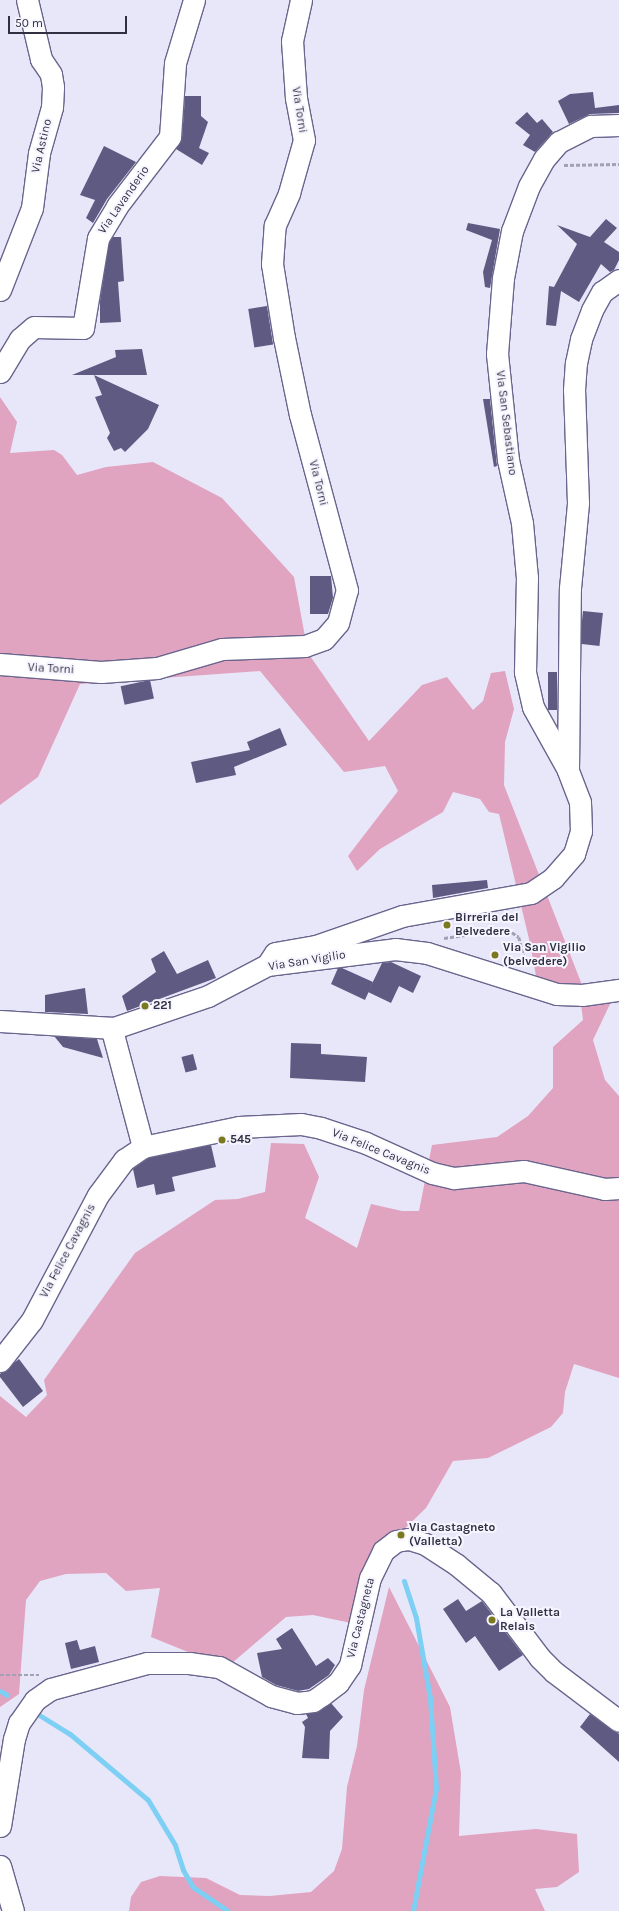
<!DOCTYPE html>
<html>
<head>
<meta charset="utf-8">
<style>
	body { margin:0 }
	#map { position:relative; width:619px; height:1911px; overflow:hidden; background:#e8e7f9; font-family:Karla,sans-serif }
	div>[style] { position:absolute }
	.green>* { inset:0; background:#e0a3c0 }
	.stream>* { height:5px; margin:-2.5px; padding:0 2.5px; transform-origin:2.5px; border-radius:2.5px; background:#7dcff4 }
	.building>* { inset:0; background:#5e5a82; transform-origin:0 0 }
	.path>* { height:2.5px; margin-top:-1.25px; transform-origin:0; background:repeating-linear-gradient(90deg,#a2a1b3 0 4px,transparent 0 6px) }
	.roads { filter:drop-shadow(1px 0 #69658d) drop-shadow(-1px 0 #69658d) drop-shadow(0 1px #69658d) drop-shadow(0 -1px #69658d) }
	.minor>* { height:21px; margin:-10.5px; padding:0 10.5px; transform-origin:10.5px; border-radius:10.5px; background:#fff }
	.dots>* { width:11px; height:11px; translate:-50% -50%; box-sizing:border-box; border:2px solid #f6f5ff; border-radius:50% }
	span { translate:-50% -50%; white-space:nowrap; text-align:center; line-height:1.15; -webkit-text-stroke:4px #f6f5ff; paint-order:stroke }
	.street-label { font-size:12px; color:#313042 }
	.poi-label { font-size:12px; color:#313042; font-weight:700 }
	.left { translate:0 -50%; text-align:left }
	.scale { position:absolute; left:8px; top:16px; width:119px; height:18px; box-sizing:border-box; border:2px solid #313042; border-top:0; padding-left:5px; font-size:12px; line-height:14px; white-space:nowrap; color:#313042; -webkit-text-stroke:3px #f6f5ff; paint-order:stroke }
</style>
</head>
<body>
<div id="map">
	<div class="green">
		<i style="clip-path:polygon(0 397px,17px 422px,10px 453px,54px 450px,62px 455px,77px 475px,106px 467px,153px 462px,222px 498px,294px 577px,308px 653px,369px 741px,422px 685px,447px 677px,473px 710px,483px 701px,491px 673px,505px 671px,514px 709px,505px 742px,504px 785px,584px 990px,618px 987px,593px 1040px,605px 1080px,619px 1096px,619px 1378px,574px 1364px,565px 1392px,563px 1413px,551px 1427px,488px 1458px,453px 1461px,426px 1508px,395px 1538px,351px 1623px,313px 1615px,286px 1617px,232px 1663px,188px 1652px,151px 1637px,160px 1588px,126px 1591px,106px 1573px,66px 1574px,40px 1581px,26px 1600px,19px 1694px,0 1707px,0 1396px,26px 1417px,47px 1395px,44px 1380px,135px 1253px,215px 1200px,238px 1199px,265px 1192px,271px 1143px,304px 1144px,319px 1177px,305px 1218px,357px 1248px,371px 1204px,402px 1211px,419px 1211px,432px 1145px,497px 1137px,528px 1116px,553px 1088px,553px 1047px,583px 1020px,581px 1004px,540px 998px,530px 943px,499px 814px,489px 812px,480px 799px,453px 792px,443px 812px,380px 849px,357px 871px,348px 856px,398px 791px,385px 766px,344px 772px,260px 671px,80px 684px,38px 777px,0 805px)"></i>
		<i style="clip-path:polygon(389px 1587px,450px 1707px,461px 1773px,459px 1836px,536px 1829px,577px 1834px,579px 1872px,557px 1887px,535px 1889px,545px 1911px,129px 1911px,131px 1897px,141px 1882px,160px 1876px,206px 1878px,240px 1895px,270px 1896px,311px 1892px,334px 1871px,342px 1849px,347px 1787px,357px 1746px,364px 1690px)"></i>
	</div>
	<div class="stream">
		<i style="left:404px;top:1581px;width:39px;rotate:72deg"></i>
		<i style="left:416px;top:1618px;width:81px;rotate:80.1deg"></i>
		<i style="left:430px;top:1698px;width:90px;rotate:86.2deg"></i>
		<i style="left:436px;top:1788px;width:125px;rotate:100.6deg"></i>
		<i style="left:0;top:1691px;width:8px;rotate:30deg"></i>
		<i style="left:36px;top:1713px;width:40px;rotate:32deg"></i>
		<i style="left:70px;top:1734px;width:102px;rotate:40.2deg"></i>
		<i style="left:148px;top:1800px;width:52px;rotate:59deg"></i>
		<i style="left:175px;top:1845px;width:26px;rotate:72deg"></i>
		<i style="left:183px;top:1870px;width:20px;rotate:60deg"></i>
		<i style="left:193px;top:1887px;width:42px;rotate:34.4deg"></i>
	</div>
	<div class="building">
		<i style="clip-path:polygon(593px 92px,595px 108px,619px 105px,619px 113px,590px 114px,569px 124px,558px 101px,570px 94px)"></i>
		<i style="clip-path:polygon(185px 96px,201px 96px,201px 116px,208px 122px,199px 148px,209px 153px,202px 165px,176px 149px,182px 138px)"></i>
		<i style="clip-path:polygon(527px 112px,537px 123px,542px 119px,553px 132px,535px 152px,523px 145px,530px 135px,515px 123px)"></i>
		<i style="clip-path:polygon(104px 146px,136px 162px,107px 199px,93px 223px,86px 218px,95px 200px,80px 195px)"></i>
		<i style="clip-path:polygon(606px 219px,617px 228px,604px 242px,619px 252px,619px 260px,614px 270px,610px 272px,601px 264px,579px 302px,561px 291px,556px 326px,546px 325px,549px 286px,554px 287px,577px 244px,557px 225px,590px 237px)"></i>
		<i style="clip-path:polygon(468px 223px,500px 229px,490px 288px,485px 287px,483px 272px,492px 240px,466px 230px)"></i>
		<i style="clip-path:polygon(113px 237px,121px 237px,124px 281px,118px 282px,121px 322px,100px 323px,100px 301px,109px 242px)"></i>
		<i style="left:267px;top:306px;width:39px;height:19px;rotate:81deg"></i>
		<i style="clip-path:polygon(142px 349px,147px 375px,72px 375px,116px 357px,115px 350px)"></i>
		<i style="clip-path:polygon(94px 375px,159px 405px,148px 429px,125px 452px,121px 448px,114px 451px,107px 438px,110px 433px,95px 397px,102px 395px)"></i>
		<i style="clip-path:polygon(483px 399px,490px 399px,497px 466px,494px 467px)"></i>
		<i style="clip-path:polygon(310px 576px,331px 576px,333px 598px,328px 614px,310px 614px)"></i>
		<i style="left:583px;top:611px;width:20px;height:33px;rotate:6deg"></i>
		<i style="left:557px;top:672px;width:38px;height:9px;rotate:90deg"></i>
		<i style="left:150px;top:680px;width:19px;height:30px;rotate:78deg"></i>
		<i style="clip-path:polygon(280px 728px,287px 745px,234px 767px,236px 775px,196px 783px,191px 762px,250px 750px,247px 742px)"></i>
		<i style="clip-path:polygon(487px 880px,488px 888px,433px 898px,432px 885px)"></i>
		<i style="clip-path:polygon(164px 951px,177px 974px,208px 960px,216px 978px,127px 1011px,122px 996px,156px 972px,151px 959px)"></i>
		<i style="clip-path:polygon(391px 962px,421px 976px,413px 993px,399px 986px,391px 1003px,368px 992px,382px 963px)"></i>
		<i style="clip-path:polygon(338px 968px,342px 968px,373px 982px,365px 1000px,331px 984px)"></i>
		<i style="clip-path:polygon(85px 988px,88px 1014px,45px 1012px,45px 995px)"></i>
		<i style="clip-path:polygon(54px 1036px,97px 1039px,103px 1058px,63px 1047px)"></i>
		<i style="clip-path:polygon(291px 1043px,321px 1044px,321px 1054px,367px 1057px,365px 1082px,290px 1078px)"></i>
		<i style="left:193px;top:1054px;width:16px;height:12px;rotate:75deg"></i>
		<i style="clip-path:polygon(211px 1145px,216px 1167px,172px 1177px,175px 1191px,156px 1195px,154px 1184px,137px 1188px,133px 1169px,148px 1158px)"></i>
		<i style="clip-path:polygon(19px 1359px,43px 1391px,23px 1407px,0 1377px,0 1374px)"></i>
		<i style="clip-path:polygon(458px 1599px,466px 1611px,482px 1601px,523px 1655px,499px 1671px,475px 1636px,466px 1643px,443px 1609px)"></i>
		<i style="clip-path:polygon(292px 1628px,316px 1666px,328px 1658px,335px 1665px,329px 1675px,309px 1689px,298px 1691px,276px 1685px,262px 1677px,257px 1653px,282px 1649px,276px 1639px)"></i>
		<i style="clip-path:polygon(77px 1640px,80px 1650px,95px 1646px,99px 1662px,71px 1669px,65px 1643px)"></i>
		<i style="clip-path:polygon(331px 1703px,343px 1717px,330px 1731px,329px 1759px,302px 1758px,305px 1727px,302px 1722px,308px 1718px,306px 1714px,319px 1711px)"></i>
		<i style="clip-path:polygon(590px 1714px,619px 1734px,619px 1762px,580px 1727px)"></i>
	</div>
	<div class="path">
		<i style="left:564px;top:165px;width:55px;rotate:-1deg"></i>
		<i style="left:444px;top:938px;width:64px;rotate:-8.1deg"></i>
		<i style="left:507px;top:929px;width:14px;rotate:34deg"></i>
		<i style="left:519px;top:937px;width:29px;rotate:76deg"></i>
		<i style="left:0;top:1675px;width:39px"></i>
	</div>
	<div class="roads">
		<div class="minor">
			<i style="left:0;top:290px;width:88px;rotate:-68.7deg"></i>
			<i style="left:32px;top:208px;width:55px;rotate:-82.7deg"></i>
			<i style="left:39px;top:153px;width:48px;rotate:-74.2deg"></i>
			<i style="left:52px;top:107px;width:20px;rotate:-87deg"></i>
			<i style="left:53px;top:87px;width:13px;rotate:-99deg"></i>
			<i style="left:51px;top:74px;width:18px;rotate:-124deg"></i>
			<i style="left:41px;top:59px;width:61px;rotate:-103.3deg"></i>
			<i style="left:0;top:372px;width:39px;rotate:-59deg"></i>
			<i style="left:20px;top:339px;width:18px;rotate:-41deg"></i>
			<i style="left:34px;top:327px;width:49px;rotate:1.2deg"></i>
			<i style="left:83px;top:328px;width:91px;rotate:-80.5deg"></i>
			<i style="left:98px;top:238px;width:37px;rotate:-59deg"></i>
			<i style="left:117px;top:206px;width:87px;rotate:-52.5deg"></i>
			<i style="left:170px;top:137px;width:74px;rotate:-86.1deg"></i>
			<i style="left:175px;top:63px;width:66px;rotate:-73.2deg"></i>
			<i style="left:0;top:664px;width:101px;rotate:4.5deg"></i>
			<i style="left:101px;top:672px;width:56px;rotate:-4.1deg"></i>
			<i style="left:157px;top:668px;width:68px;rotate:-16.3deg"></i>
			<i style="left:222px;top:649px;width:83px;rotate:-2.1deg"></i>
			<i style="left:305px;top:646px;width:20px;rotate:-20deg"></i>
			<i style="left:324px;top:639px;width:21px;rotate:-49deg"></i>
			<i style="left:338px;top:623px;width:34px;rotate:-75deg"></i>
			<i style="left:347px;top:590px;width:181px;rotate:-105deg"></i>
			<i style="left:300px;top:415px;width:79px;rotate:-101.7deg"></i>
			<i style="left:284px;top:338px;width:75px;rotate:-99.2deg"></i>
			<i style="left:272px;top:264px;width:39px;rotate:-86deg"></i>
			<i style="left:275px;top:225px;width:35px;rotate:-66deg"></i>
			<i style="left:289px;top:193px;width:55px;rotate:-74.2deg"></i>
			<i style="left:304px;top:140px;width:43px;rotate:-100.8deg"></i>
			<i style="left:296px;top:98px;width:57px;rotate:-94deg"></i>
			<i style="left:292px;top:41px;width:42px;rotate:-77.6deg"></i>
			<i style="left:568px;top:770px;width:182px;rotate:-89.4deg"></i>
			<i style="left:570px;top:588px;width:85px;rotate:-84.6deg"></i>
			<i style="left:578px;top:503px;width:113px;rotate:-92deg"></i>
			<i style="left:574px;top:390px;width:27px;rotate:-86deg"></i>
			<i style="left:576px;top:363px;width:25px;rotate:-78deg"></i>
			<i style="left:581px;top:339px;width:31px;rotate:-69deg"></i>
			<i style="left:592px;top:310px;width:21px;rotate:-61deg"></i>
			<i style="left:602px;top:292px;width:21px;rotate:-35deg"></i>
			<i style="left:267px;top:965px;width:14px;rotate:-56deg"></i>
			<i style="left:275px;top:953px;width:42px;rotate:-9.7deg"></i>
			<i style="left:316px;top:946px;width:91px;rotate:-19.2deg"></i>
			<i style="left:402px;top:916px;width:131px;rotate:-10.1deg"></i>
			<i style="left:531px;top:893px;width:27px;rotate:-34deg"></i>
			<i style="left:553px;top:878px;width:32px;rotate:-49deg"></i>
			<i style="left:574px;top:854px;width:24px;rotate:-73deg"></i>
			<i style="left:581px;top:831px;width:29px;rotate:-92deg"></i>
			<i style="left:580px;top:802px;width:34px;rotate:-111deg"></i>
			<i style="left:568px;top:770px;width:72px;rotate:-119.1deg"></i>
			<i style="left:533px;top:707px;width:36px;rotate:-103deg"></i>
			<i style="left:525px;top:672px;width:94px;rotate:-88.8deg"></i>
			<i style="left:527px;top:578px;width:55px;rotate:-95.2deg"></i>
			<i style="left:522px;top:523px;width:65px;rotate:-102.5deg"></i>
			<i style="left:508px;top:460px;width:107px;rotate:-95.9deg"></i>
			<i style="left:497px;top:354px;width:76px;rotate:-85.5deg"></i>
			<i style="left:503px;top:278px;width:48px;rotate:-79.2deg"></i>
			<i style="left:512px;top:231px;width:48px;rotate:-69.3deg"></i>
			<i style="left:529px;top:186px;width:31px;rotate:-61deg"></i>
			<i style="left:544px;top:159px;width:23px;rotate:-49deg"></i>
			<i style="left:559px;top:142px;width:36px;rotate:-27deg"></i>
			<i style="left:591px;top:126px;width:28px;rotate:-2deg"></i>
			<i style="left:0;top:1021px;width:114px;rotate:3.5deg"></i>
			<i style="left:114px;top:1028px;width:99px;rotate:-18.8deg"></i>
			<i style="left:208px;top:996px;width:67px;rotate:-27.7deg"></i>
			<i style="left:267px;top:965px;width:129px;rotate:-7.1deg"></i>
			<i style="left:395px;top:949px;width:32px;rotate:7deg"></i>
			<i style="left:427px;top:953px;width:136px;rotate:17.5deg"></i>
			<i style="left:557px;top:994px;width:25px;rotate:2deg"></i>
			<i style="left:582px;top:995px;width:37px;rotate:-8deg"></i>
			<i style="left:114px;top:1028px;width:6px;rotate:99deg"></i>
			<i style="left:113px;top:1034px;width:117px;rotate:75.1deg"></i>
			<i style="left:0;top:1361px;width:52px;rotate:-52deg"></i>
			<i style="left:32px;top:1320px;width:141px;rotate:-62.2deg"></i>
			<i style="left:98px;top:1195px;width:44px;rotate:-53.4deg"></i>
			<i style="left:124px;top:1160px;width:23px;rotate:-34deg"></i>
			<i style="left:143px;top:1147px;width:98px;rotate:-11.8deg"></i>
			<i style="left:239px;top:1127px;width:62px;rotate:-2.8deg"></i>
			<i style="left:301px;top:1124px;width:20px;rotate:11deg"></i>
			<i style="left:321px;top:1128px;width:47px;rotate:18.4deg"></i>
			<i style="left:366px;top:1143px;width:72px;rotate:24.4deg"></i>
			<i style="left:432px;top:1173px;width:23px;rotate:13deg"></i>
			<i style="left:454px;top:1178px;width:70px;rotate:-5.7deg"></i>
			<i style="left:524px;top:1171px;width:83px;rotate:12.5deg"></i>
			<i style="left:605px;top:1189px;width:14px;rotate:-4deg"></i>
			<i style="left:0;top:1826px;width:88px;rotate:-80.9deg"></i>
			<i style="left:14px;top:1739px;width:17px;rotate:-73deg"></i>
			<i style="left:19px;top:1723px;width:28px;rotate:-55deg"></i>
			<i style="left:35px;top:1700px;width:19px;rotate:-35deg"></i>
			<i style="left:51px;top:1689px;width:99px;rotate:-15.2deg"></i>
			<i style="left:147px;top:1663px;width:42px"></i>
			<i style="left:189px;top:1663px;width:30px;rotate:8deg"></i>
			<i style="left:219px;top:1667px;width:60px;rotate:29.1deg"></i>
			<i style="left:271px;top:1696px;width:27px;rotate:15deg"></i>
			<i style="left:297px;top:1703px;width:16px;rotate:-7deg"></i>
			<i style="left:313px;top:1701px;width:11px;rotate:-34deg"></i>
			<i style="left:322px;top:1695px;width:20px;rotate:-37deg"></i>
			<i style="left:338px;top:1683px;width:22px;rotate:-56deg"></i>
			<i style="left:350px;top:1665px;width:89px;rotate:-77.1deg"></i>
			<i style="left:370px;top:1578px;width:30px;rotate:-64deg"></i>
			<i style="left:383px;top:1551px;width:16px;rotate:-38deg"></i>
			<i style="left:396px;top:1541px;width:13px;rotate:-9deg"></i>
			<i style="left:409px;top:1539px;width:17px;rotate:17deg"></i>
			<i style="left:425px;top:1544px;width:38px;rotate:33deg"></i>
			<i style="left:457px;top:1565px;width:44px;rotate:39.5deg"></i>
			<i style="left:491px;top:1593px;width:81px;rotate:53deg"></i>
			<i style="left:540px;top:1658px;width:20px;rotate:45deg"></i>
			<i style="left:554px;top:1672px;width:81px;rotate:37deg"></i>
			<i style="left:0;top:1866px;width:47px;rotate:73.9deg"></i>
		</div>
	</div>
	<div class="dots">
		<i style="left:447px;top:925px;background:#7a7920"></i>
		<i style="left:495px;top:955px;background:#7a7920"></i>
		<i style="left:145px;top:1006px;background:#7a7920"></i>
		<i style="left:222px;top:1140px;background:#7a7920"></i>
		<i style="left:401px;top:1535px;background:#7a7920"></i>
		<i style="left:492px;top:1620px;background:#7a7920"></i>
	</div>
	<div class="street-label">
		<span style="left:299px;top:110px;rotate:81deg">Via Torni</span>
		<span style="left:42px;top:146px;rotate:-77deg">Via Astino</span>
		<span style="left:124px;top:200px;rotate:-55deg">Via Lavanderio</span>
		<span style="left:506px;top:423px;rotate:83deg">Via San Sebastiano</span>
		<span style="left:318px;top:483px;rotate:76deg">Via Torni</span>
		<span style="left:51px;top:669px;rotate:3deg">Via Torni</span>
		<span style="left:307px;top:961px;rotate:-9deg">Via San Vigilio</span>
		<span style="left:381px;top:1152px;rotate:22deg">Via Felice Cavagnis</span>
		<span style="left:68px;top:1251px;rotate:-62deg">Via Felice Cavagnis</span>
		<span style="left:361px;top:1618px;rotate:-76deg">Via Castagneta</span>
	</div>
	<div class="poi-label">
		<span class="left" style="left:455px;top:925px">Birreria del<br>Belvedere</span>
		<span class="left" style="left:503px;top:955px">Via San Vigilio<br>(belvedere)</span>
		<span class="left" style="left:153px;top:1006px">221</span>
		<span class="left" style="left:230px;top:1140px">545</span>
		<span class="left" style="left:409px;top:1535px">Via Castagneto<br>(Valletta)</span>
		<span class="left" style="left:500px;top:1620px">La Valletta<br>Relais</span>
	</div>
	<div class="scale">50 m</div>
</div>
</body>
</html>
